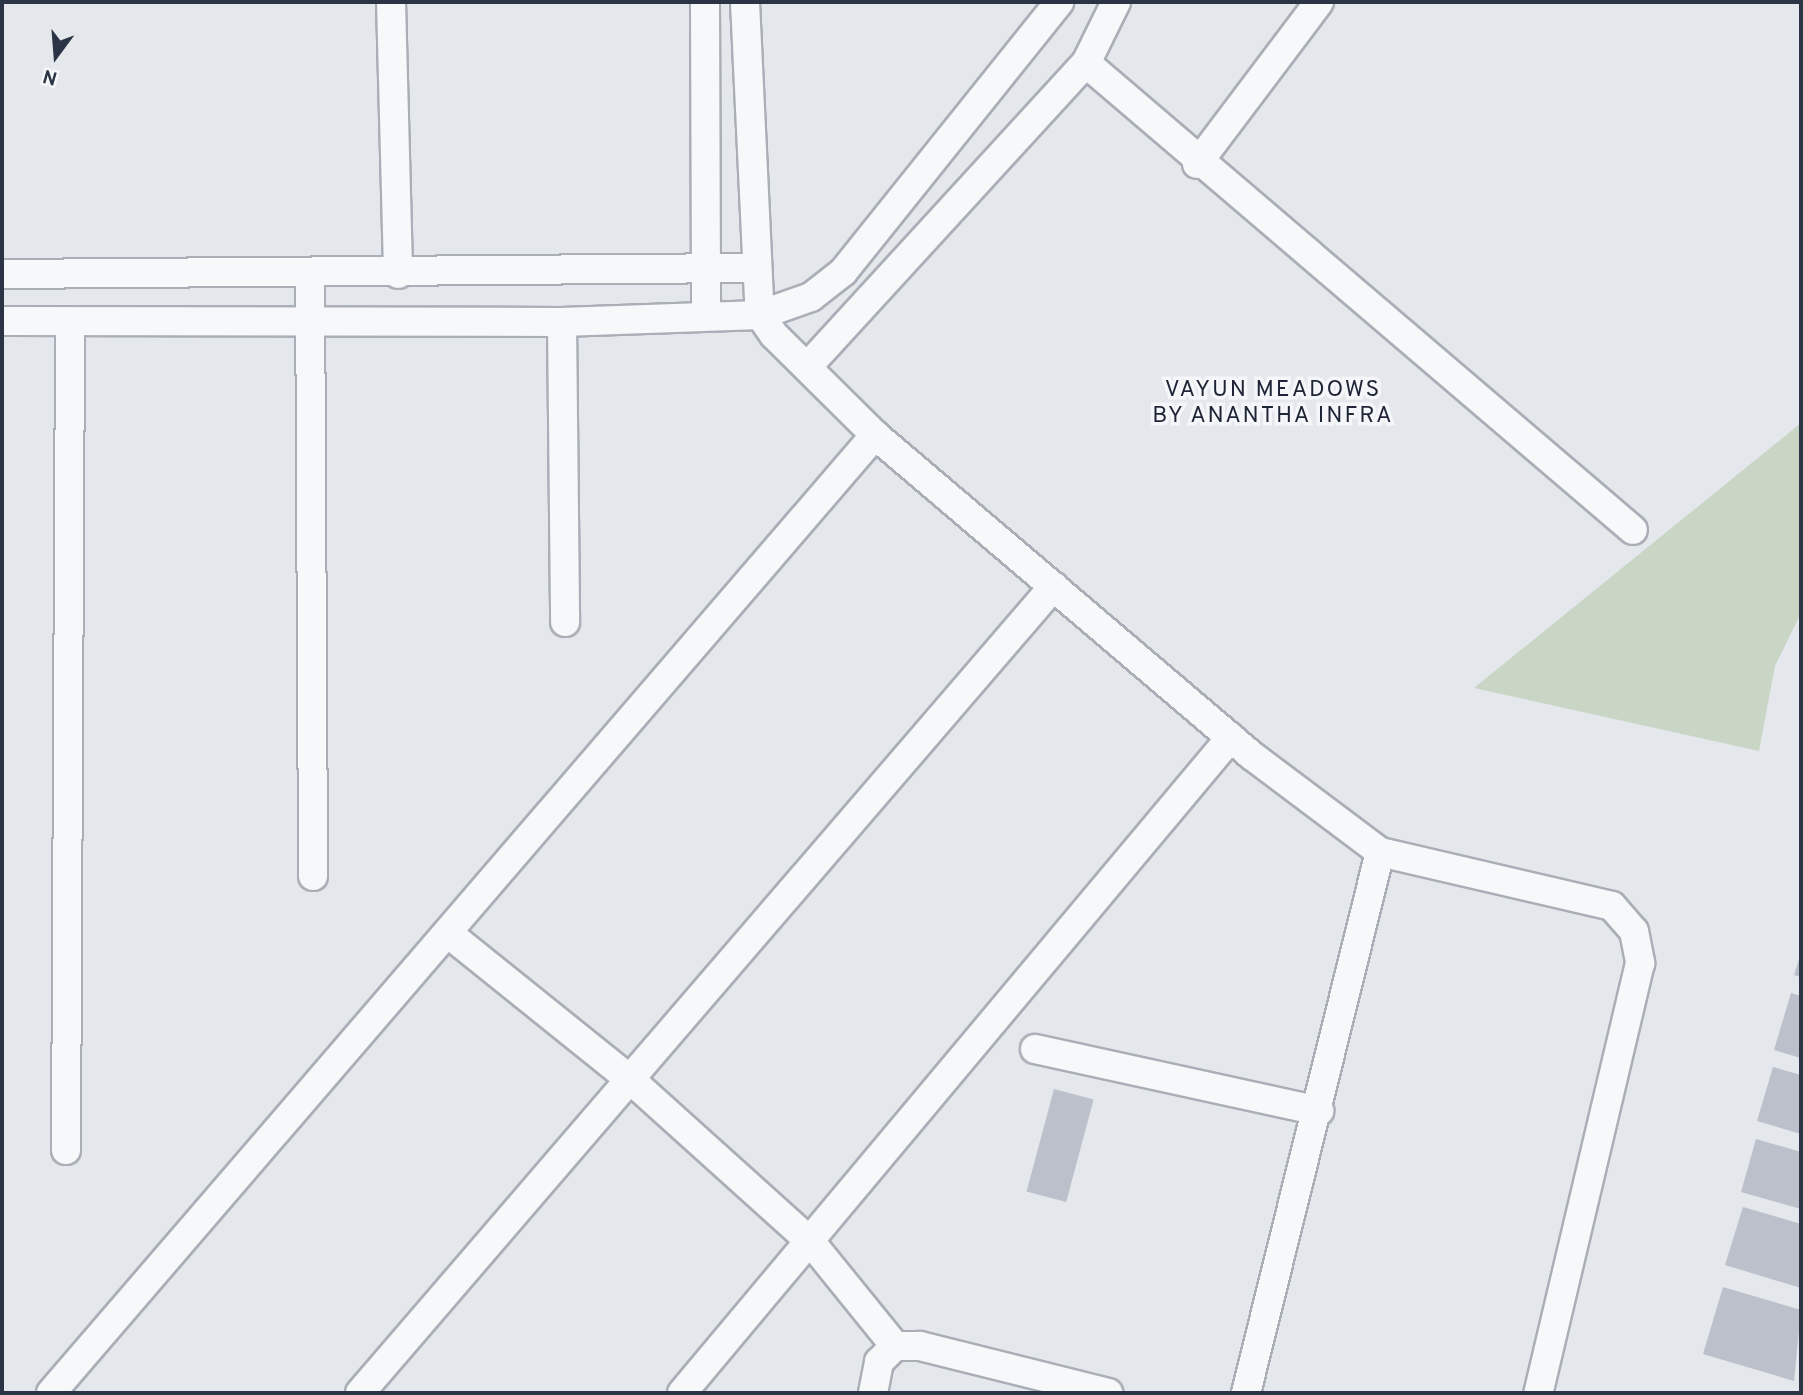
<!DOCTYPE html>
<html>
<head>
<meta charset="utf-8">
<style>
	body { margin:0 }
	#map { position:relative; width:1803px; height:1395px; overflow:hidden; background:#e4e7ec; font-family:Overpass,sans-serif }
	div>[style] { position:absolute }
	.green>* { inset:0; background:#c9d6c5 }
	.building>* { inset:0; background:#bbc0ca; transform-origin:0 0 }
	.roads { filter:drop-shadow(2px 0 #a9aeb7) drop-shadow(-2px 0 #a9aeb7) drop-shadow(0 2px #a9aeb7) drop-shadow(0 -2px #a9aeb7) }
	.street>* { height:28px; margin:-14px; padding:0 14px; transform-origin:14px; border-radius:14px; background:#f7f8fa }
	span { translate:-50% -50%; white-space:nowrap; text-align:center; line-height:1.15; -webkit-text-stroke:7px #f4f6f9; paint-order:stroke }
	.neighbourhood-label { font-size:23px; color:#1d2536; letter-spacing:2px }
	.frame { position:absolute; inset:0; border:4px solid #2b3445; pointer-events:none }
	.north { position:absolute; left:21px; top:21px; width:70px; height:70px; -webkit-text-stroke:5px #f4f6f9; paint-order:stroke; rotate:196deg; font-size:19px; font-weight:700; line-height:28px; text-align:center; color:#2b3445 }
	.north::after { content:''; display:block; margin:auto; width:24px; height:32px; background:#2b3445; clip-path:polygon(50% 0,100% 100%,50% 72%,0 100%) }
</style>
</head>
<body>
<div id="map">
	<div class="green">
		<i style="clip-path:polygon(1801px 423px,1801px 613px,1775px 666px,1759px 751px,1474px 688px)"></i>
	</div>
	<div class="building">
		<i style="clip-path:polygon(1801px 953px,1801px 977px,1794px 975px)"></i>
		<i style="clip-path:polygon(1791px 993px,1801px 996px,1801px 1058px,1774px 1050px)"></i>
		<i style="clip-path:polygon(1773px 1067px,1801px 1075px,1801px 1134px,1757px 1121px)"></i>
		<i style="left:1054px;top:1089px;width:41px;height:106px;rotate:15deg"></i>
		<i style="clip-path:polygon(1756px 1139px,1801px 1152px,1801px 1209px,1741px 1192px)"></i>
		<i style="clip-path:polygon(1743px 1207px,1801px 1224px,1801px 1288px,1725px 1265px)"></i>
		<i style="clip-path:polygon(1723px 1287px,1801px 1310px,1794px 1381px,1703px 1354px)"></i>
	</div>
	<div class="roads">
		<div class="street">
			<i style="left:391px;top:2px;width:272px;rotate:88.5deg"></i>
			<i style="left:705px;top:2px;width:314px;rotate:89.8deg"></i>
			<i style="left:745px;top:2px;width:313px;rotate:87.3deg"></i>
			<i style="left:760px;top:315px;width:24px;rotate:55deg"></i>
			<i style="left:774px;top:335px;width:142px;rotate:44.7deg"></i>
			<i style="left:875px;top:435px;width:494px;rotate:40.4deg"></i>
			<i style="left:1251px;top:755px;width:161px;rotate:36.9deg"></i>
			<i style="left:1086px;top:63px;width:719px;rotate:40.49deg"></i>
			<i style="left:1197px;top:164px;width:203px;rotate:-53deg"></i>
			<i style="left:310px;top:273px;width:603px;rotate:89.71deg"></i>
			<i style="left:2px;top:274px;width:754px;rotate:-0.46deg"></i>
			<i style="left:2px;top:321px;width:560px;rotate:0.1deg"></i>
			<i style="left:562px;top:322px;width:198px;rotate:-2deg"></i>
			<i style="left:760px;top:315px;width:54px;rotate:-19.4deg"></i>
			<i style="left:811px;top:297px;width:41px;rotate:-38deg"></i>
			<i style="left:843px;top:272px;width:346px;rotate:-51.3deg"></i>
			<i style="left:562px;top:322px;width:300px;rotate:89.4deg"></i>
			<i style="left:808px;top:366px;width:411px;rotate:-47.5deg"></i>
			<i style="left:1086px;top:63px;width:68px;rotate:-63.8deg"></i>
			<i style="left:449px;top:934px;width:235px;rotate:38.8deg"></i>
			<i style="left:632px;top:1081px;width:239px;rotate:42deg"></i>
			<i style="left:810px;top:1241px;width:135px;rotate:51deg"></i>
			<i style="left:895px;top:1346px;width:25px"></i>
			<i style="left:920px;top:1346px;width:194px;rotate:14deg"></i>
			<i style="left:1035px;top:1049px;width:291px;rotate:12.3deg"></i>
			<i style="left:66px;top:1150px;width:828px;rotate:-89.72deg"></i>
			<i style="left:51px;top:1393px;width:1264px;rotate:-49.3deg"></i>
			<i style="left:360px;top:1393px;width:1064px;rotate:-49.31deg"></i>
			<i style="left:682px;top:1393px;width:855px;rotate:-50.07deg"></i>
			<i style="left:873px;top:1393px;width:32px;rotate:-79deg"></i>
			<i style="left:879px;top:1362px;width:23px;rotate:-45deg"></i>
			<i style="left:1246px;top:1393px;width:557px;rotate:-76.09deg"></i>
			<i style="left:1380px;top:852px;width:238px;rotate:13.1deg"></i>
			<i style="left:1612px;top:906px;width:33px;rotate:49deg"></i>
			<i style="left:1634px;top:931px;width:33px;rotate:79deg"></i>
			<i style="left:1640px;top:963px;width:442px;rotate:103.3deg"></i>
		</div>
	</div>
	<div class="neighbourhood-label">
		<span style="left:1273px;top:404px">VAYUN MEADOWS<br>BY ANANTHA INFRA</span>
	</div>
	<div class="frame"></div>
	<div class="north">N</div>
</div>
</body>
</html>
